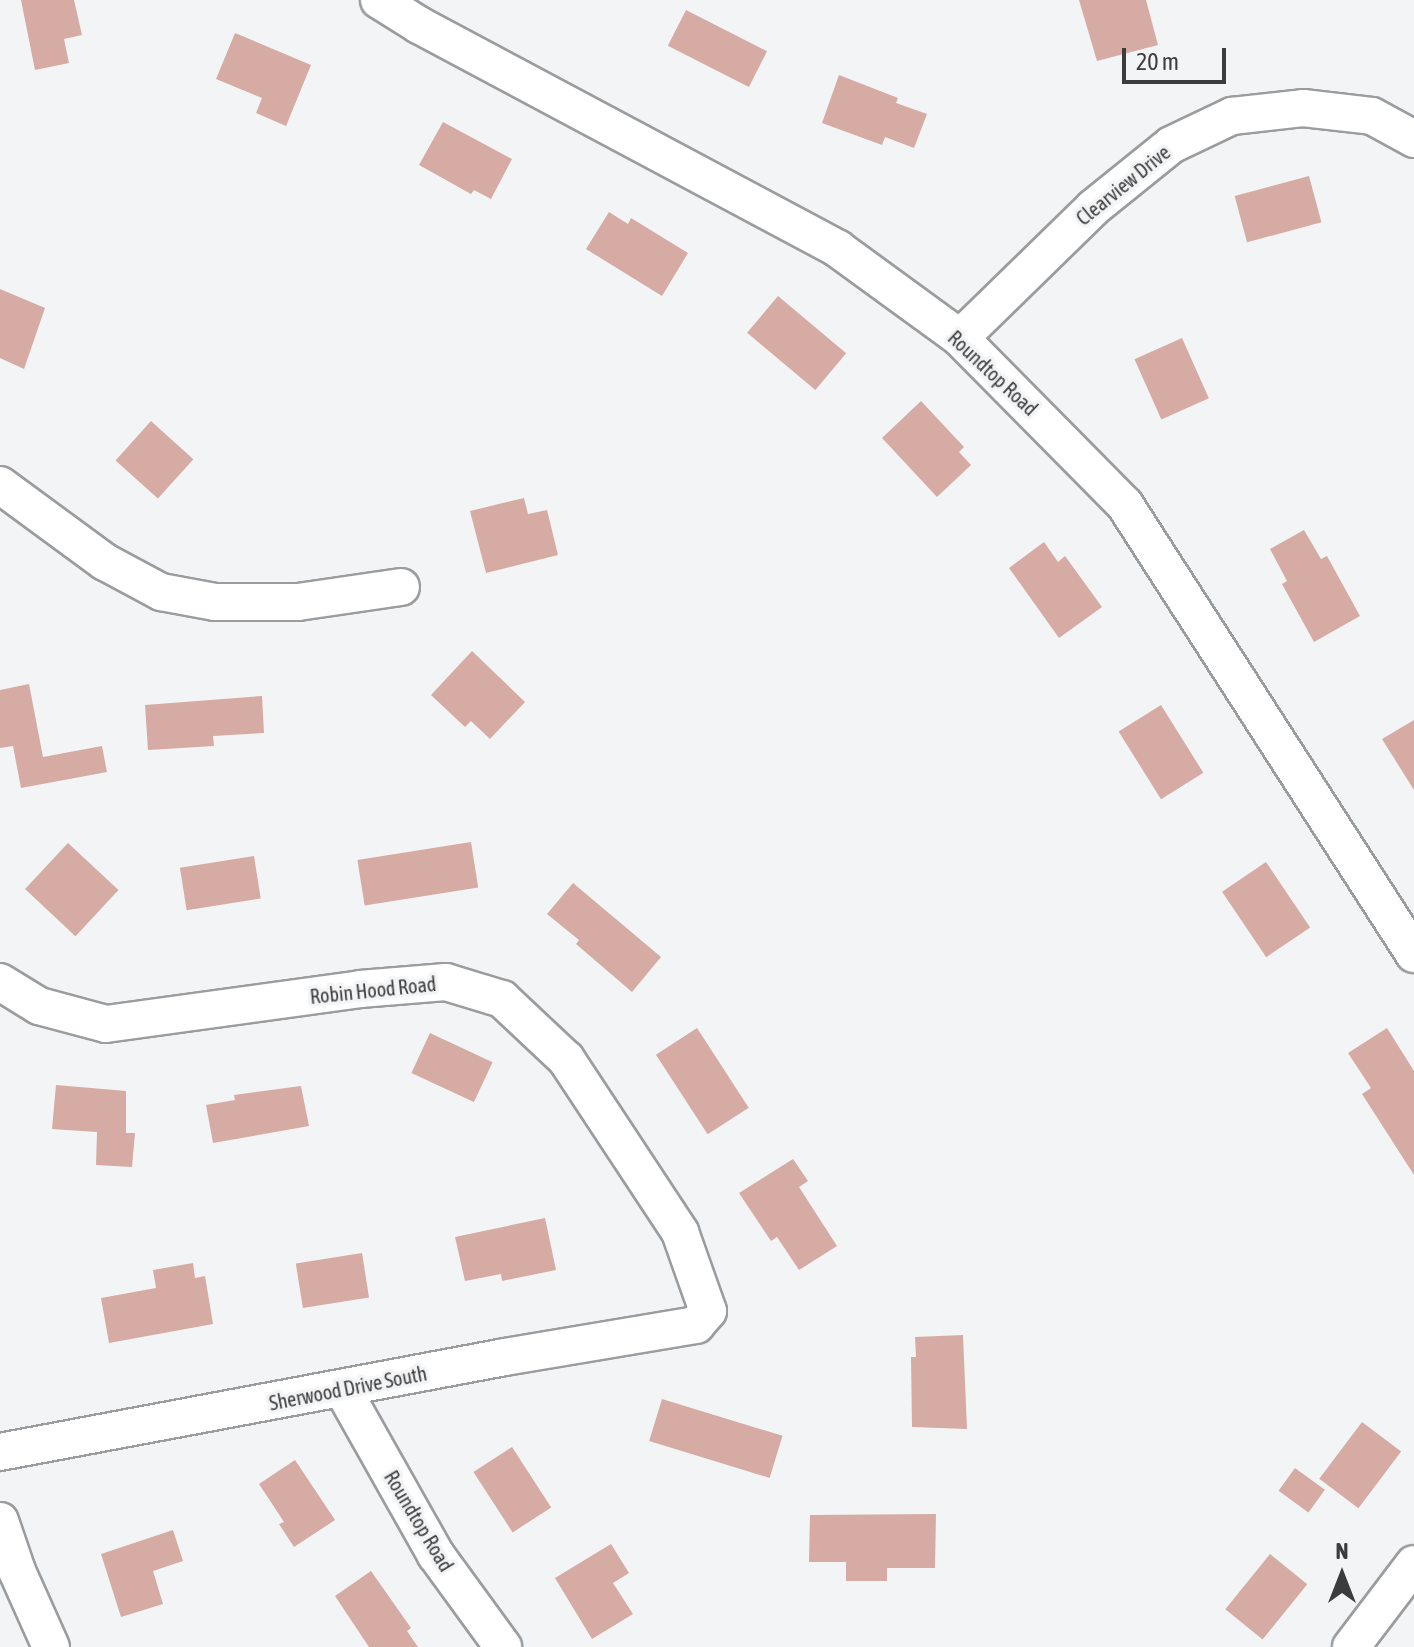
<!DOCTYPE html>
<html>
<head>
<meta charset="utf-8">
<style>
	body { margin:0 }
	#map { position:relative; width:1414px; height:1647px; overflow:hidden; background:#f3f4f5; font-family:"Asap Condensed",sans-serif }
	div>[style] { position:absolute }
	.building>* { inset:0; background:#d6aba3; transform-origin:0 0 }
	.roads { filter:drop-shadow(2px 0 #9b9c9e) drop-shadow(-2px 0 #9b9c9e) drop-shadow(0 2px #9b9c9e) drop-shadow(0 -2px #9b9c9e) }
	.street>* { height:36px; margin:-18px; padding:0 18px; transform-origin:18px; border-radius:18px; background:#fff }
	span { translate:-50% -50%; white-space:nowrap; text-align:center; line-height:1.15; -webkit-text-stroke:7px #f3f4f5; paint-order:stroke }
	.street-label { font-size:20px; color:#3c3c3d }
	.north { position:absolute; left:1302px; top:1535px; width:80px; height:80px; -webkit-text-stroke:6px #f3f4f5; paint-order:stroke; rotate:0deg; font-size:22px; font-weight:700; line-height:32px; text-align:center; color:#3c3c3d }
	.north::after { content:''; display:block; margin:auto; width:28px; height:36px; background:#3c3c3d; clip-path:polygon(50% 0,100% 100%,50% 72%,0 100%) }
	.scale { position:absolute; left:1122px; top:48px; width:104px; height:36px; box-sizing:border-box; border:4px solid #3c3c3d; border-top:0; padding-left:10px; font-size:24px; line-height:28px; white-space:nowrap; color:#3c3c3d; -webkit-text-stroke:6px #f3f4f5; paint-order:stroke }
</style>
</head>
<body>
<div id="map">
	<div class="building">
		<i style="clip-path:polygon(21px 0,74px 0,82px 35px,64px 39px,69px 63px,35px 70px)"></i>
		<i style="clip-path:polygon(1079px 0,1146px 0,1158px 45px,1097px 61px)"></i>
		<i style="left:686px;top:10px;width:91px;height:40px;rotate:27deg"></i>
		<i style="clip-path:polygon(235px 33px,311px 65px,286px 126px,256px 113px,262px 98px,216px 79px)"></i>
		<i style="clip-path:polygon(839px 75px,898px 98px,896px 103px,927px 114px,914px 148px,885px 137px,882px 145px,822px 123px)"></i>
		<i style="clip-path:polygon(443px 122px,512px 159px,491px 199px,474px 190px,471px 194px,419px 165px)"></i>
		<i style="left:1309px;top:176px;width:48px;height:77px;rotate:75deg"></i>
		<i style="clip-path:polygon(609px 212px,628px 224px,631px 218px,688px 253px,662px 296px,586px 249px)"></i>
		<i style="clip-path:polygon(0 289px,45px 308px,24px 369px,0 358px)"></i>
		<i style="left:778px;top:296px;width:89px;height:48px;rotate:40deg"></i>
		<i style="left:1182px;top:338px;width:66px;height:52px;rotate:66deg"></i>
		<i style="clip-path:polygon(921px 401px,964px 447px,959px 452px,971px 465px,937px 497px,882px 438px)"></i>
		<i style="left:151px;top:421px;width:57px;height:53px;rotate:42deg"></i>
		<i style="clip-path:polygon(524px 498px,528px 514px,547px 510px,558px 555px,486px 573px,470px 511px)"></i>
		<i style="clip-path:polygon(1304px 530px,1321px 559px,1327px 556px,1360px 616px,1314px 642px,1282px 584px,1287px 581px,1270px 549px)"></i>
		<i style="clip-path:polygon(1044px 542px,1058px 562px,1065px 556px,1102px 607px,1059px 638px,1009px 568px)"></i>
		<i style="clip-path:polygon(472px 651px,525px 702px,490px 739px,471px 721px,465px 727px,431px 695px)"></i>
		<i style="clip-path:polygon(29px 684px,43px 757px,102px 746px,107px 772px,21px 788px,13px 746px,0 748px,0 690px)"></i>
		<i style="clip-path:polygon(262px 696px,264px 733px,213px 736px,214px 746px,148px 750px,145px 705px)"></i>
		<i style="left:1161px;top:705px;width:80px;height:50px;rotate:58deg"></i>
		<i style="clip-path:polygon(1414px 720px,1414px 790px,1382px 739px)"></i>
		<i style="left:471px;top:842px;width:46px;height:115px;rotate:81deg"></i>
		<i style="left:68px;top:843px;width:69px;height:63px;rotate:43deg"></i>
		<i style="left:254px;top:856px;width:43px;height:75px;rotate:81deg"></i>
		<i style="left:1266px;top:862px;width:79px;height:53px;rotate:56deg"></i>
		<i style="clip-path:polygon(573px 883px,661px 957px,632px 992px,576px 944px,579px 940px,547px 914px)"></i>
		<i style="left:697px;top:1028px;width:95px;height:49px;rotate:57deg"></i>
		<i style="clip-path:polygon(1387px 1028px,1414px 1071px,1414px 1175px,1362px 1094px,1371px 1088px,1348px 1053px)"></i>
		<i style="left:430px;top:1033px;width:69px;height:44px;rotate:25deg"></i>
		<i style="clip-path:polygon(56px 1085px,126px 1091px,126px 1133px,135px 1133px,132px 1167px,96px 1165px,97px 1132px,52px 1129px)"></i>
		<i style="clip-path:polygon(301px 1086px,309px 1126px,213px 1143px,206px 1105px,235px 1100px,234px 1095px)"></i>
		<i style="clip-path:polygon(793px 1159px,808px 1181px,799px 1187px,837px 1246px,799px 1270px,777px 1237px,771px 1241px,739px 1193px)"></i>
		<i style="clip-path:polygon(545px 1218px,556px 1270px,502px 1281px,501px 1274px,465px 1281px,455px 1237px)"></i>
		<i style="left:362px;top:1253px;width:45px;height:67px;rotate:81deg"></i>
		<i style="clip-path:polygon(193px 1263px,195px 1278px,205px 1276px,213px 1324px,109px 1343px,101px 1298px,156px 1288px,153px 1270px)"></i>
		<i style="clip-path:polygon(963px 1335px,967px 1429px,912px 1427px,911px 1357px,916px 1357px,915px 1337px)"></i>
		<i style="left:662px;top:1399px;width:126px;height:44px;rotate:17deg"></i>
		<i style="left:1362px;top:1422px;width:49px;height:71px;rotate:37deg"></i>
		<i style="left:512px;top:1447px;width:72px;height:46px;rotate:57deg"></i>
		<i style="clip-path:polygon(295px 1460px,335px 1520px,294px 1547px,279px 1524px,284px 1522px,259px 1484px)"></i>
		<i style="left:1295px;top:1468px;width:37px;height:28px;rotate:36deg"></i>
		<i style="clip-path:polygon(936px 1514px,935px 1568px,887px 1568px,887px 1581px,846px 1581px,846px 1562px,809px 1562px,810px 1515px)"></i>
		<i style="clip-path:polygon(173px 1530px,183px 1561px,153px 1571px,163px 1604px,121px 1617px,101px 1554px)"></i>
		<i style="clip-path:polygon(611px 1544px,629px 1573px,613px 1583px,633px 1614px,592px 1639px,555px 1578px)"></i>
		<i style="left:1270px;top:1554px;width:48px;height:71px;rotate:39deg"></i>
		<i style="clip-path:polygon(371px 1571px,411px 1628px,407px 1631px,418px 1647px,369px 1647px,335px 1596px)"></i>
	</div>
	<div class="roads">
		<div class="street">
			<i style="left:379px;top:0;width:47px;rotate:32deg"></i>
			<i style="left:419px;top:25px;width:475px;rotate:28.1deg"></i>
			<i style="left:838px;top:249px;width:151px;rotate:36.1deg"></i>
			<i style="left:960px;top:338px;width:235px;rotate:45.3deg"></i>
			<i style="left:1125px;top:505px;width:534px;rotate:57.23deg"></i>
			<i style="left:960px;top:338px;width:186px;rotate:-44.3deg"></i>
			<i style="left:1093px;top:208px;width:100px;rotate:-38.9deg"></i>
			<i style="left:1171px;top:145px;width:68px;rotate:-25.4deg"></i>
			<i style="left:1232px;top:116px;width:71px;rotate:-6.4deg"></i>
			<i style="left:1303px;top:108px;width:69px;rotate:6.6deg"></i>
			<i style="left:1372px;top:116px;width:48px;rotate:28.7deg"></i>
			<i style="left:0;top:485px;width:130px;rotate:36.3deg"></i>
			<i style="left:105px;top:562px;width:64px;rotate:28.2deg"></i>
			<i style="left:161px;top:592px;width:55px;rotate:10.5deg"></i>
			<i style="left:215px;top:602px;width:83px"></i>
			<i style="left:298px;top:602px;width:104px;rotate:-8.3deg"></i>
			<i style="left:0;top:982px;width:46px;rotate:31.6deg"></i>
			<i style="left:39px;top:1006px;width:69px;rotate:15deg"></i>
			<i style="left:106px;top:1024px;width:256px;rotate:-7.8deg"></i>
			<i style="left:360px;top:989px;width:86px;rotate:-4.7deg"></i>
			<i style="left:446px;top:982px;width:59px;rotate:16.9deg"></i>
			<i style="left:502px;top:999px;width:88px;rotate:43.2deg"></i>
			<i style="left:566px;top:1059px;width:207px;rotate:56.6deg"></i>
			<i style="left:680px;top:1232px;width:84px;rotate:70.5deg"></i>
			<i style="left:708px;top:1311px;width:18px;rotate:131deg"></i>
			<i style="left:696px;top:1325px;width:194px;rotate:170.5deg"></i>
			<i style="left:505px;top:1357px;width:514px;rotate:169.35deg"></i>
			<i style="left:343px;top:1390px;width:189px;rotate:60.6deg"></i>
			<i style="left:436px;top:1555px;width:114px;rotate:53.9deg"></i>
			<i style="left:0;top:1521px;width:53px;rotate:71.2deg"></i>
			<i style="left:17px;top:1571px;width:83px;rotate:65.9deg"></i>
			<i style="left:1351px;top:1647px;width:104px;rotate:-52.8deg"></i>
		</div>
	</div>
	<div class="street-label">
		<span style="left:1123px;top:185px;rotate:-39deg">Clearview Drive</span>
		<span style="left:993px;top:373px;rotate:43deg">Roundtop Road</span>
		<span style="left:373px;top:990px;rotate:-6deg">Robin Hood Road</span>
		<span style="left:348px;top:1388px;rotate:-11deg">Sherwood Drive South</span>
		<span style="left:419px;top:1521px;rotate:59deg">Roundtop Road</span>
	</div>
	<div class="north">N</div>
	<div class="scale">20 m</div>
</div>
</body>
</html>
